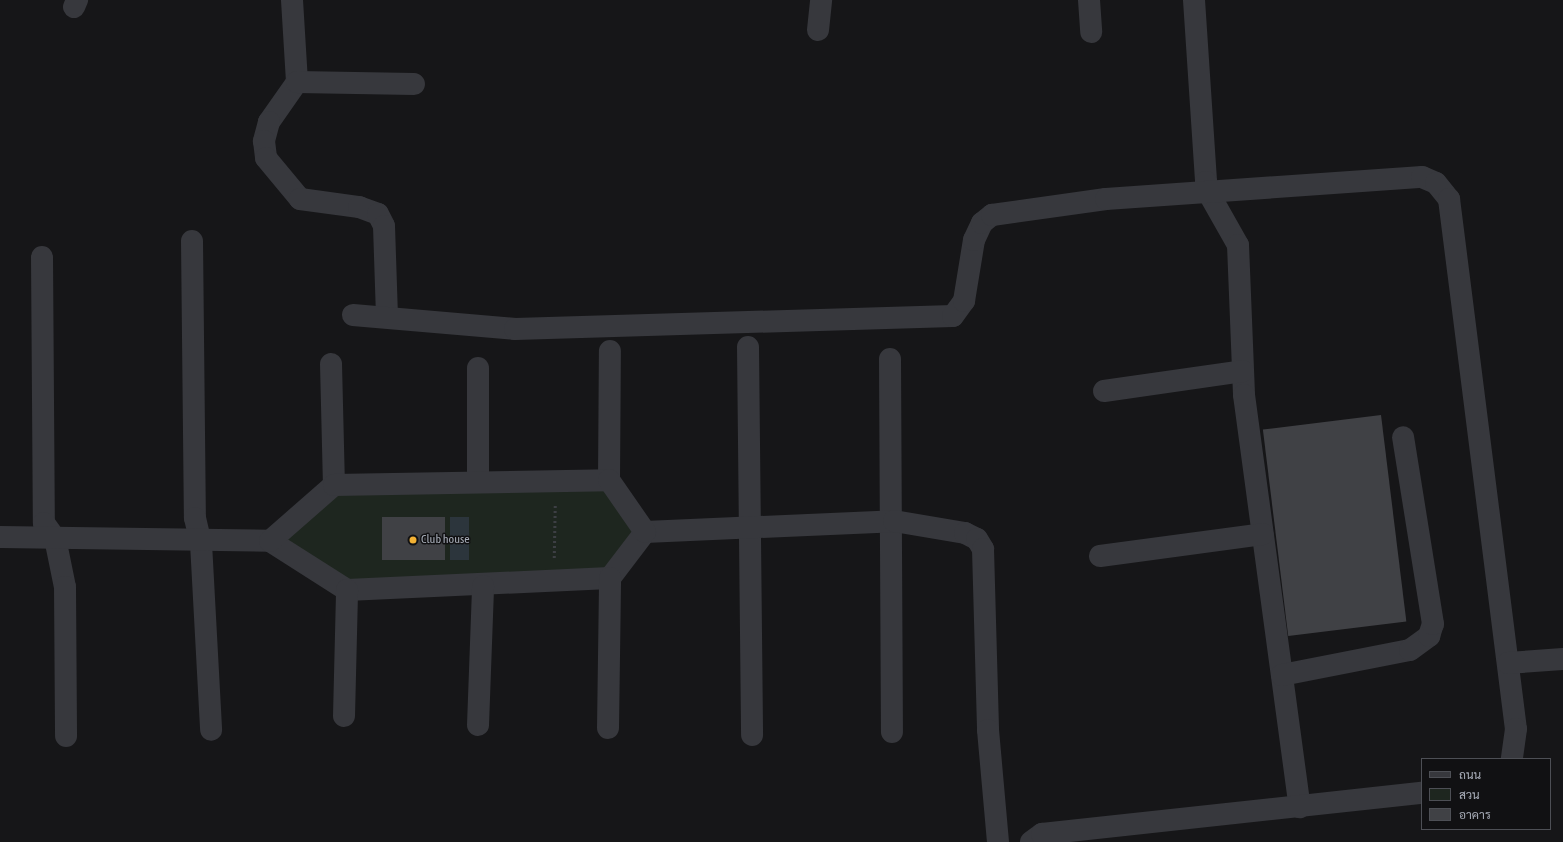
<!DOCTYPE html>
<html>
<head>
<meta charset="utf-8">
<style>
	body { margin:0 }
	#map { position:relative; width:1563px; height:842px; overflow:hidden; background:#161618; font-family:"Asap Condensed",Sarabun,sans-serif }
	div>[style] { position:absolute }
	.green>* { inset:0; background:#1e261f }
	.water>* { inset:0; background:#2c353c; transform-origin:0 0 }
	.building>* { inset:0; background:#404145; transform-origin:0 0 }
	.path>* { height:2.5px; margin-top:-1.25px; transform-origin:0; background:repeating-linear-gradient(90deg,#3d3f44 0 2px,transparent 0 5px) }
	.minor>* { height:22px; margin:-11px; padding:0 11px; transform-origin:11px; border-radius:11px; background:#37383d }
	.dots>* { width:11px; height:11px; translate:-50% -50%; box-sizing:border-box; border:2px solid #111113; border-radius:50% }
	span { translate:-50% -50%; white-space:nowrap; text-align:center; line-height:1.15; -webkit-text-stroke:3px #111113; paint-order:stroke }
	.poi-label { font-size:12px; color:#a8adb8 }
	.left { translate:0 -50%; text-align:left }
	.legend { position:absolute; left:1421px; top:758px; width:130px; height:72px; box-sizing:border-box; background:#111113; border:1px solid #4d4f55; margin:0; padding:5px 7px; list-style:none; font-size:12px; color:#a8adb8 }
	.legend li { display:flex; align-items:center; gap:8px; height:20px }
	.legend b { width:20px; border:1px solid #4d4f55 }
</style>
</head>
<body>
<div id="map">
	<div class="green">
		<i style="clip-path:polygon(609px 480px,645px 532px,610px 578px,347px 590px,270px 541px,334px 485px)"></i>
	</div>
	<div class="water">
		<i style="left:450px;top:517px;width:19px;height:43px"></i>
	</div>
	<div class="building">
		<i style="left:1381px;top:415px;width:208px;height:119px;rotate:83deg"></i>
		<i style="left:445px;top:517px;width:43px;height:63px;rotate:90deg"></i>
	</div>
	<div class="path">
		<i style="left:554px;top:558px;width:53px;rotate:-88.9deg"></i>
	</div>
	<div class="minor">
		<i style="left:292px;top:0;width:82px;rotate:86.5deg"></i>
		<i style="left:297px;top:82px;width:49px;rotate:125deg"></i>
		<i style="left:269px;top:122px;width:20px;rotate:105deg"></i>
		<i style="left:264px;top:141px;width:17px;rotate:83deg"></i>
		<i style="left:266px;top:158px;width:53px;rotate:50.3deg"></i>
		<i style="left:300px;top:199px;width:60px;rotate:7.7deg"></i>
		<i style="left:359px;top:207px;width:20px;rotate:20deg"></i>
		<i style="left:378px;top:214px;width:13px;rotate:63deg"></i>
		<i style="left:384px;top:226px;width:91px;rotate:88.1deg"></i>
		<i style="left:1089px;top:0;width:32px;rotate:86deg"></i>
		<i style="left:1194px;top:0;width:182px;rotate:86.2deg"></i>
		<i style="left:1206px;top:182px;width:10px;rotate:79deg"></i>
		<i style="left:1208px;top:192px;width:61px;rotate:60.5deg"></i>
		<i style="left:1238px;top:245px;width:150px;rotate:87.7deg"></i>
		<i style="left:1244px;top:395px;width:416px;rotate:82.3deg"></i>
		<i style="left:74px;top:7px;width:8px;rotate:-67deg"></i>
		<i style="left:818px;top:30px;width:30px;rotate:-84deg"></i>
		<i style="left:297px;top:82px;width:117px;rotate:1deg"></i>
		<i style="left:192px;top:241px;width:277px;rotate:89.4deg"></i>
		<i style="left:195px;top:518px;width:26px;rotate:77deg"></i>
		<i style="left:201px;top:543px;width:187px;rotate:86.9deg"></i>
		<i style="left:42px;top:257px;width:266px;rotate:89.6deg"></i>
		<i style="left:44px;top:523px;width:19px;rotate:54deg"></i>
		<i style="left:55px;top:538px;width:50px;rotate:78.5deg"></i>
		<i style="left:65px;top:587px;width:149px;rotate:89.6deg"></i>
		<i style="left:353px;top:315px;width:163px;rotate:4.9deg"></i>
		<i style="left:515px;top:329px;width:438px;rotate:-1.7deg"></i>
		<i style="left:953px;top:316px;width:19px;rotate:-54deg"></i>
		<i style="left:964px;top:301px;width:62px;rotate:-80.7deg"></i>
		<i style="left:974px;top:240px;width:19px;rotate:-65deg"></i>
		<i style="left:982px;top:223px;width:13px;rotate:-39deg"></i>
		<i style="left:992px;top:215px;width:115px;rotate:-8deg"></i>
		<i style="left:1106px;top:199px;width:317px;rotate:-4deg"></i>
		<i style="left:1422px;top:177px;width:15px;rotate:23deg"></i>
		<i style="left:1436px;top:183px;width:21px;rotate:51deg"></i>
		<i style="left:1449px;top:199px;width:534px;rotate:82.8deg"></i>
		<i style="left:1516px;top:729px;width:30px;rotate:98deg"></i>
		<i style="left:748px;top:347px;width:388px;rotate:89.4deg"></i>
		<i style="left:890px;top:359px;width:373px;rotate:89.7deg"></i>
		<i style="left:331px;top:364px;width:121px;rotate:88.6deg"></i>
		<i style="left:1104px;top:391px;width:140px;rotate:-8.2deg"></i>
		<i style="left:609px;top:480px;width:129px;rotate:-89.6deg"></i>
		<i style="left:478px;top:482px;width:114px;rotate:-90deg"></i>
		<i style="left:645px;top:532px;width:249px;rotate:-2.5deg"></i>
		<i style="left:894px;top:521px;width:72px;rotate:9.6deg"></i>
		<i style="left:965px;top:533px;width:13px;rotate:27deg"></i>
		<i style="left:977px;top:539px;width:12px;rotate:59deg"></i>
		<i style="left:983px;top:549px;width:181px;rotate:88.4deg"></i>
		<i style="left:988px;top:730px;width:112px;rotate:84.9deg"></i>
		<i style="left:0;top:537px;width:270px;rotate:0.8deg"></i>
		<i style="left:270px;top:541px;width:91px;rotate:32.5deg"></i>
		<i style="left:347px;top:590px;width:263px;rotate:-2.6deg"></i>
		<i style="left:610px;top:578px;width:58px;rotate:-52.7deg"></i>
		<i style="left:270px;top:541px;width:85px;rotate:-41.2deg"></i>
		<i style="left:334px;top:485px;width:275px;rotate:-1deg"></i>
		<i style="left:609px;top:480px;width:63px;rotate:55.3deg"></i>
		<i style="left:1100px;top:556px;width:164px;rotate:-7.7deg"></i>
		<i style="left:1508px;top:663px;width:55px;rotate:-4.2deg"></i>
		<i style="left:1282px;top:675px;width:130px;rotate:-11.1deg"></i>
		<i style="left:1410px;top:650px;width:24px;rotate:-36deg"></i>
		<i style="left:1429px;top:636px;width:13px;rotate:-72deg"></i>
		<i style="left:1433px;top:624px;width:189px;rotate:-99.1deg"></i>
		<i style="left:344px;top:716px;width:126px;rotate:-88.6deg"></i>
		<i style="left:478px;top:725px;width:139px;rotate:-87.9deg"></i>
		<i style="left:608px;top:728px;width:150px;rotate:-89.2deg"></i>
		<i style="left:1031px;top:842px;width:14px;rotate:-36deg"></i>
		<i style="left:1042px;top:834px;width:382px;rotate:-6.2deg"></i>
	</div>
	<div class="dots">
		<i style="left:413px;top:540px;background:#f2b134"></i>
	</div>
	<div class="poi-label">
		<span class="left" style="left:421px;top:540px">Club house</span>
	</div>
	<ul class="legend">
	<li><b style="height:5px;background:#37383d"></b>ถนน</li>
	<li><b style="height:11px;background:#1e261f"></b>สวน</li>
	<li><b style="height:11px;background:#404145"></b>อาคาร</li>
	</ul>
</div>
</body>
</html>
